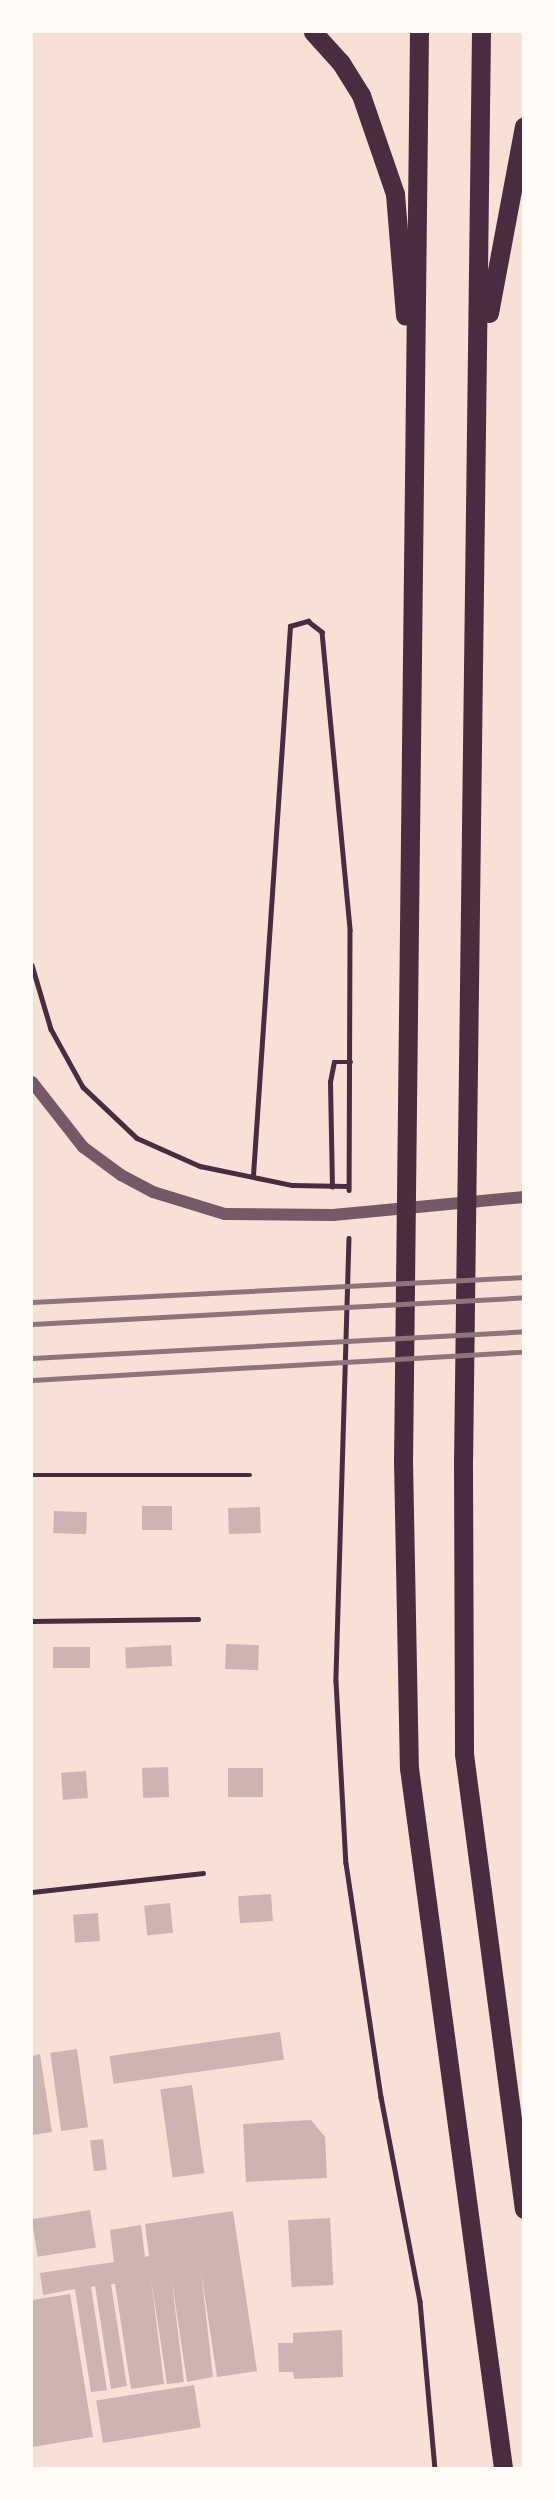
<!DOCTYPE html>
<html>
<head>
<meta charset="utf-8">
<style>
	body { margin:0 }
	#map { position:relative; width:555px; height:2500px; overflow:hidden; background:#f7e1d7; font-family:Quicksand,sans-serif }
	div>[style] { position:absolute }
	.building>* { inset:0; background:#ccb4b1; transform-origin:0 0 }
	.path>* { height:4.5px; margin:-2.25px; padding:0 2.25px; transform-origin:2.25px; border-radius:2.25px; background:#4a2c40 }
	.tertiary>* { height:12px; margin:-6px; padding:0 6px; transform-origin:6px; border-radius:6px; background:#755966 }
	.trunk>* { height:19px; margin:-9.5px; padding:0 9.5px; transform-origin:9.5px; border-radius:9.5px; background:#4a2c40 }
	.rail>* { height:5px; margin:-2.5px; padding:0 2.5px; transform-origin:2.5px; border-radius:2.5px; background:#8f747c }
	span { translate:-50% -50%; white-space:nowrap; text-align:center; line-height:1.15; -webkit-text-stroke:5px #fffaf5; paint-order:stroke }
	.frame { position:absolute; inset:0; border:33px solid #fffaf5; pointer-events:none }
</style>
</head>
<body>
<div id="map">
	<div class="building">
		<i style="left:142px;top:1506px;width:30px;height:24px"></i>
		<i style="left:260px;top:1507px;width:26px;height:32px;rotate:88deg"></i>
		<i style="left:54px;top:1511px;width:33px;height:22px;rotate:2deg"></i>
		<i style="left:226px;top:1644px;width:33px;height:25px;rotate:2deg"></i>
		<i style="left:171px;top:1645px;width:21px;height:46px;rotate:87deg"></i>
		<i style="left:90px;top:1647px;width:21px;height:37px;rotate:90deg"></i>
		<i style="left:168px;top:1767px;width:30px;height:26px;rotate:88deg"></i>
		<i style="left:263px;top:1768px;width:29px;height:35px;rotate:90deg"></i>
		<i style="left:86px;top:1771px;width:27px;height:25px;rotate:86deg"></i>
		<i style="left:271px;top:1894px;width:27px;height:33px;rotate:86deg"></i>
		<i style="left:170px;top:1903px;width:30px;height:26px;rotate:84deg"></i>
		<i style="left:98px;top:1913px;width:28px;height:25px;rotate:86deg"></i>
		<i style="left:280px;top:2032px;width:28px;height:172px;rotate:82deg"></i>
		<i style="left:77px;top:2049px;width:79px;height:27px;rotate:82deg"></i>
		<i style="clip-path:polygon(40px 2054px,52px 2132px,32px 2135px,32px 2056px)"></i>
		<i style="left:192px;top:2085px;width:89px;height:32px;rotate:82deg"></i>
		<i style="clip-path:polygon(311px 2120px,325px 2137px,327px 2178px,246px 2182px,243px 2124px)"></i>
		<i style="left:103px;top:2139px;width:31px;height:13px;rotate:83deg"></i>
		<i style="left:90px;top:2210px;width:38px;height:59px;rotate:81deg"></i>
		<i style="clip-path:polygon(233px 2211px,257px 2371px,217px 2377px,201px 2271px,213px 2377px,187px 2382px,171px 2275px,184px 2382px,167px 2384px,151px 2278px,164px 2384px,131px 2389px,115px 2284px,111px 2284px,127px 2386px,111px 2389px,95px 2286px,91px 2287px,107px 2390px,91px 2392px,75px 2289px,43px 2295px,40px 2273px,114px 2262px,110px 2230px,141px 2225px,145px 2257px,149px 2256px,145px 2224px)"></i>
		<i style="left:330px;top:2218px;width:67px;height:42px;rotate:87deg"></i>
		<i style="clip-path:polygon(70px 2294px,93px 2437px,32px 2447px,32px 2300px)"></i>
		<i style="clip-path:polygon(342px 2330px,343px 2377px,294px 2379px,293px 2372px,279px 2372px,278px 2343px,293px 2343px,293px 2333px)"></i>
		<i style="left:194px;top:2385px;width:43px;height:99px;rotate:81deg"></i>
	</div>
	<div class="path">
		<i style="left:32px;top:965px;width:67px;rotate:73.5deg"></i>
		<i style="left:51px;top:1029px;width:66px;rotate:61.1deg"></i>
		<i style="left:83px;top:1087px;width:74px;rotate:43.4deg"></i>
		<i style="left:137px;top:1138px;width:69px;rotate:24deg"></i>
		<i style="left:200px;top:1166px;width:94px;rotate:11.7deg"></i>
		<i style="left:292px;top:1185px;width:55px;rotate:1deg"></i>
		<i style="left:253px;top:1175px;width:550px;rotate:-86.14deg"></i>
		<i style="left:290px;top:626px;width:19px;rotate:-16deg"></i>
		<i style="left:308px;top:621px;width:18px;rotate:38deg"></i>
		<i style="left:322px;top:632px;width:299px;rotate:84.6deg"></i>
		<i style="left:350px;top:930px;width:260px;rotate:90.2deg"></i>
		<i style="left:332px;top:1187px;width:105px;rotate:-91.1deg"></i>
		<i style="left:330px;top:1082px;width:20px;rotate:-79deg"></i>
		<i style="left:334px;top:1062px;width:17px"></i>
		<i style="left:349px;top:1238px;width:443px;rotate:91.7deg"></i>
		<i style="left:336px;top:1681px;width:182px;rotate:86.9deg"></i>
		<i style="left:346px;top:1863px;width:237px;rotate:81.5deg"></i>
		<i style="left:381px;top:2097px;width:208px;rotate:79.2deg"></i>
		<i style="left:420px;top:2301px;width:168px;rotate:84.9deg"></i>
		<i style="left:32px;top:1475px;width:218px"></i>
		<i style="left:32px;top:1621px;width:166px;rotate:-0.7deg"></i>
		<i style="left:32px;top:1892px;width:172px;rotate:-6.3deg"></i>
	</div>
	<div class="tertiary">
		<i style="left:32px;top:1082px;width:83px;rotate:51.9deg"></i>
		<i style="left:83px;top:1147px;width:47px;rotate:36.4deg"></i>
		<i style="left:121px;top:1175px;width:36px;rotate:28deg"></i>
		<i style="left:153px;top:1192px;width:75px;rotate:17deg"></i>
		<i style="left:225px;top:1214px;width:108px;rotate:0.5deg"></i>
		<i style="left:333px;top:1215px;width:192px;rotate:-5.4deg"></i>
	</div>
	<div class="trunk">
		<i style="left:313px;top:32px;width:42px;rotate:47.9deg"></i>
		<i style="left:341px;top:63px;width:38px;rotate:58deg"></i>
		<i style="left:361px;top:95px;width:105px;rotate:71deg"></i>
		<i style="left:395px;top:194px;width:122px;rotate:85.3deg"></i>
		<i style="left:419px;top:32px;width:1428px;rotate:90.64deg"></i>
		<i style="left:403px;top:1460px;width:308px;rotate:88.9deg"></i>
		<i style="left:409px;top:1768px;width:706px;rotate:82.35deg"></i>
		<i style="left:481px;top:32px;width:1428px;rotate:90.72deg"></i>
		<i style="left:463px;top:1460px;width:294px;rotate:89.8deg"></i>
		<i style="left:464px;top:1754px;width:459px;rotate:82.5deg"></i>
		<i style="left:489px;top:313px;width:190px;rotate:-79.4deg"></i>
	</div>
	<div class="rail">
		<i style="left:32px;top:1302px;width:493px;rotate:-2.9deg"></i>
		<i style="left:32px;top:1324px;width:493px;rotate:-3.1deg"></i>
		<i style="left:32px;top:1358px;width:493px;rotate:-3.1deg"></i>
		<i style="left:32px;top:1380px;width:493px;rotate:-3.3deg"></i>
	</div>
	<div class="frame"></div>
</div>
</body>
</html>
